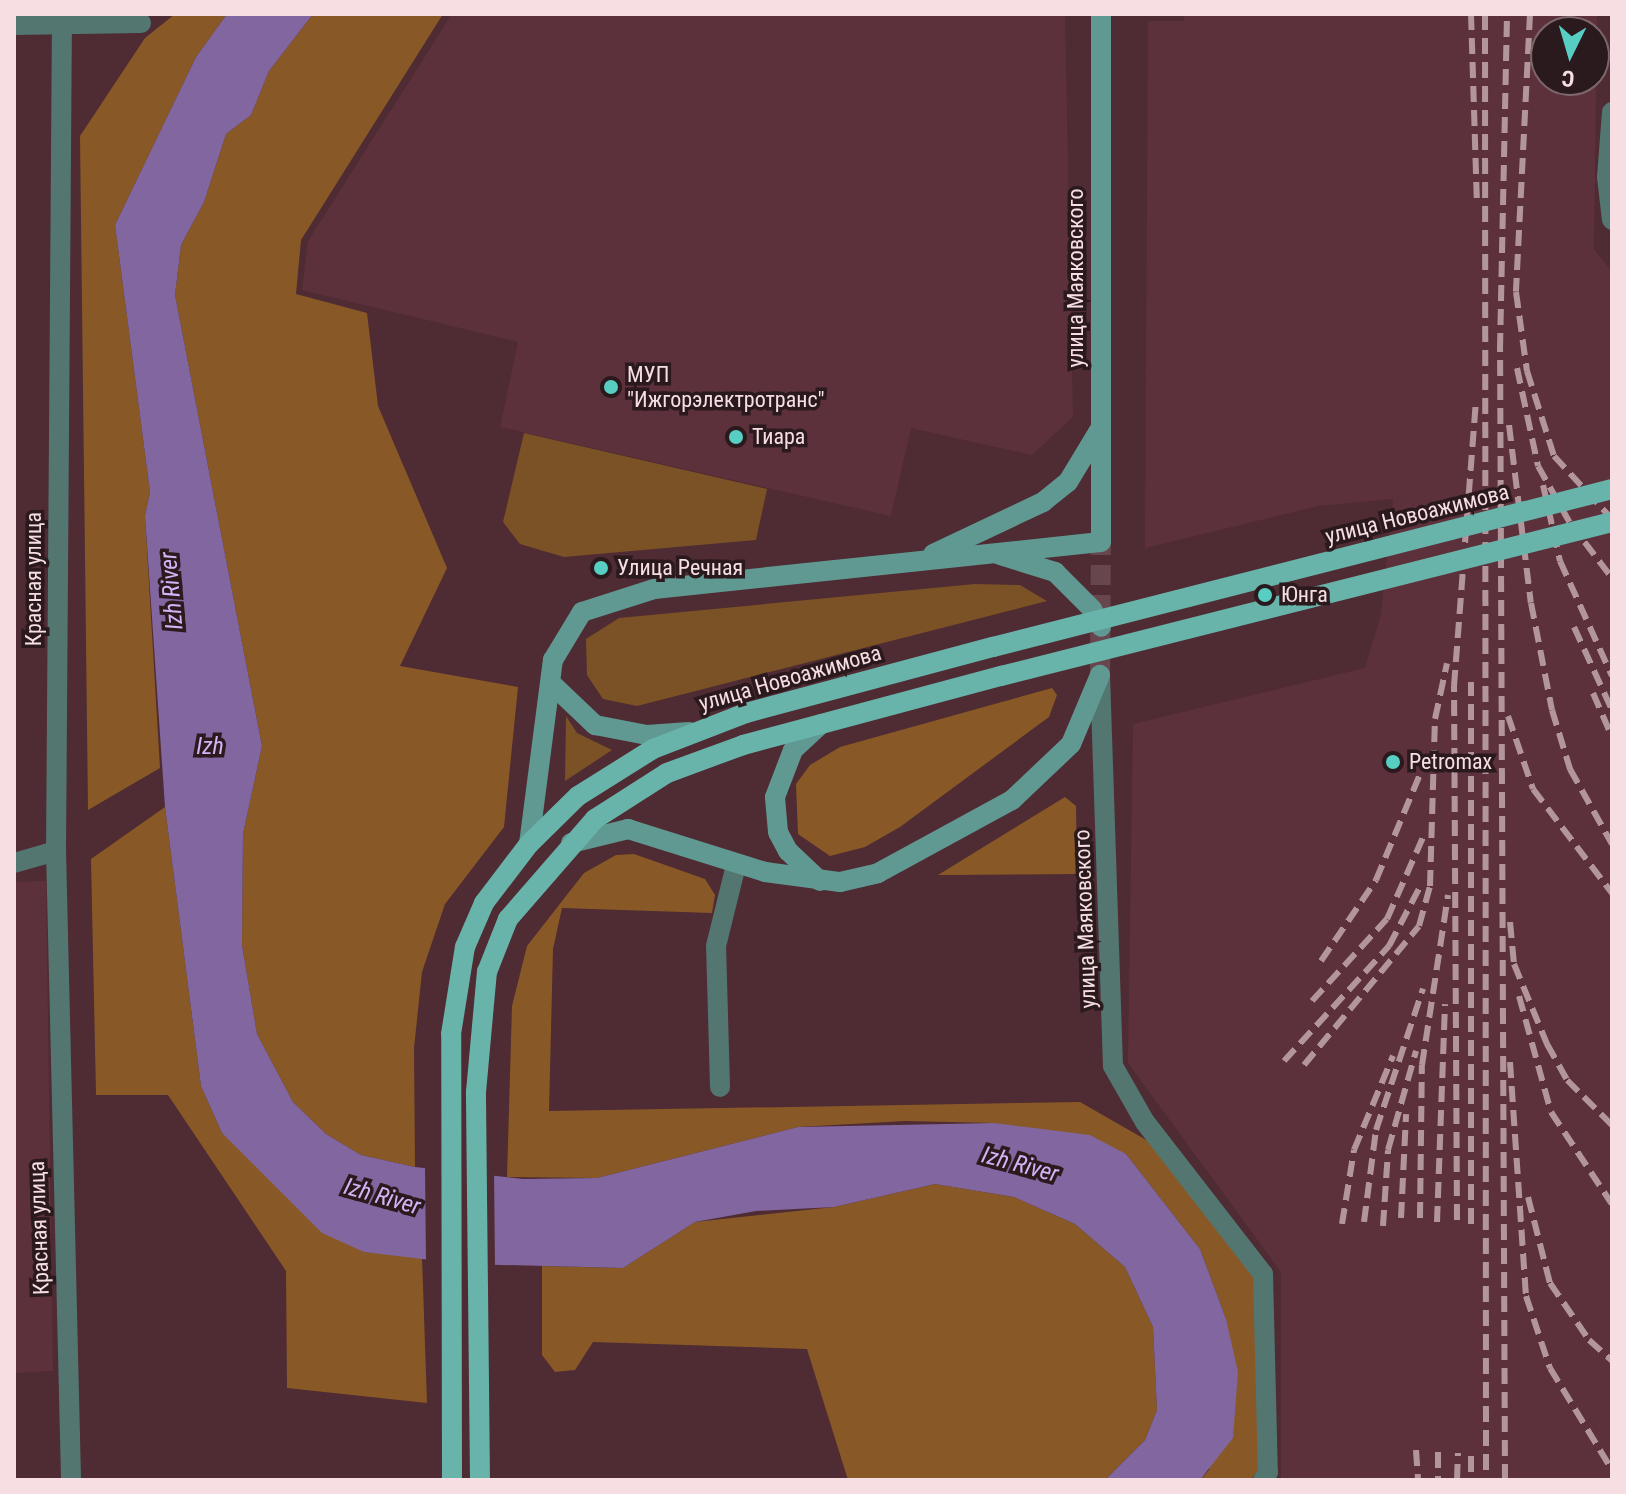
<!DOCTYPE html>
<html>
<head>
<meta charset="utf-8">
<style>
	body { margin:0 }
	#map { position:relative; width:1626px; height:1494px; overflow:hidden; background:#4f2b33; font-family:"Roboto Condensed",sans-serif }
	div>[style] { position:absolute }
	.built>* { inset:0; background:#5d313c }
	.green>* { inset:0; background:#7b5225 }
	.forest>* { inset:0; background:#885926 }
	.water>* { inset:0; background:#81669f }
	.pier>* { inset:0; background:#4f2b33 }
	.secondary-tunnel>* { height:20px; margin-top:-10px; transform-origin:0; background:repeating-linear-gradient(90deg,#68464d 0 20px,transparent 0 30px) }
	.street>* { height:20px; margin:-10px; padding:0 10px; transform-origin:10px; border-radius:10px; background:#537671 }
	.secondary>* { height:20px; margin:-10px; padding:0 10px; transform-origin:10px; border-radius:10px; background:#609992 }
	.primary>* { height:20px; margin:-10px; padding:0 10px; transform-origin:10px; border-radius:10px; background:#68b4aa }
	.rail>* { height:6px; margin-top:-3px; transform-origin:0; background:repeating-linear-gradient(90deg,#b3969c 0 16px,transparent 0 24px) }
	.primary-bridge>* { height:20px; margin:-10px; padding:0 10px; transform-origin:10px; border-radius:10px; background:#68b4aa }
	.dots>* { width:22px; height:22px; translate:-50% -50%; box-sizing:border-box; border:4px solid #2a191d; border-radius:50% }
	span { translate:-50% -50%; white-space:nowrap; text-align:center; line-height:1.15; -webkit-text-stroke:7px #2a191d; paint-order:stroke }
	.street-label { font-size:22px; color:#f6dee2 }
	.poi-label { font-size:22px; color:#f6dee2 }
	.left { translate:0 -50%; text-align:left }
	.water-label { font-size:24px; color:#d2b3f5; font-style:italic }
	.frame { position:absolute; inset:0; border:16px solid #f6dee2; pointer-events:none }
	.north { position:absolute; left:1530px; top:16px; width:80px; height:80px; box-sizing:border-box; background:#2a191d; border:2px solid #7c686c; border-radius:50%; rotate:185deg; font-size:22px; font-weight:700; line-height:32px; text-align:center; color:#f6dee2 }
	.north::after { content:''; display:block; margin:auto; width:28px; height:36px; background:#57cec1; clip-path:polygon(50% 0,100% 100%,50% 72%,0 100%) }
</style>
</head>
<body>
<div id="map">
	<div class="built">
		<i style="clip-path:polygon(452px 14px,1065px 14px,1073px 417px,1032px 455px,911px 428px,891px 516px,500px 427px,518px 342px,302px 290px,308px 241px)"></i>
		<i style="clip-path:polygon(evenodd,1183px 14px,1597px 14px,1594px 249px,1612px 272px,1612px 1480px,1281px 1480px,1281px 1272px,1128px 1063px,1133px 724px,1365px 668px,1381px 614px,1393px 499px,1318px 506px,1145px 548px,1148px 21px,1184px 21px,1183px 14px,1546px 32px,1594px 32px,1594px 80px,1546px 80px,1546px 32px)"></i>
		<i style="clip-path:polygon(46px 881px,53px 1371px,14px 1373px,14px 882px)"></i>
	</div>
	<div class="green">
		<i style="clip-path:polygon(524px 433px,767px 489px,756px 540px,564px 557px,520px 544px,503px 522px)"></i>
		<i style="clip-path:polygon(975px 584px,1020px 585px,1047px 601px,637px 706px,603px 699px,587px 675px,586px 639px,619px 618px)"></i>
		<i style="clip-path:polygon(566px 716px,577px 733px,612px 750px,565px 781px)"></i>
	</div>
	<div class="forest">
		<i style="clip-path:polygon(175px 14px,227px 14px,196px 57px,115px 225px,150px 492px,145px 516px,160px 768px,88px 810px,80px 136px,145px 38px)"></i>
		<i style="clip-path:polygon(313px 14px,443px 14px,301px 240px,296px 294px,367px 313px,378px 406px,447px 568px,400px 666px,518px 687px,504px 827px,445px 904px,422px 972px,414px 1048px,415px 1167px,361px 1155px,326px 1134px,293px 1102px,257px 1034px,242px 945px,243px 834px,262px 746px,175px 295px,181px 245px,204px 202px,226px 134px,251px 115px,269px 71px)"></i>
		<i style="clip-path:polygon(1052px 688px,1057px 695px,1049px 717px,900px 827px,865px 847px,830px 856px,798px 834px,796px 784px,810px 765px,840px 747px)"></i>
		<i style="clip-path:polygon(1065px 797px,1076px 806px,1077px 874px,938px 875px)"></i>
		<i style="clip-path:polygon(165px 807px,201px 1086px,222px 1133px,364px 1252px,422px 1257px,427px 1403px,287px 1388px,286px 1271px,168px 1095px,96px 1095px,91px 859px)"></i>
		<i style="clip-path:polygon(634px 854px,705px 879px,715px 895px,712px 913px,562px 908px,553px 949px,549px 1111px,1080px 1102px,1148px 1141px,1257px 1275px,1259px 1468px,1251px 1480px,1200px 1480px,1209px 1470px,1226px 1319px,1200px 1249px,1126px 1154px,994px 1123px,905px 1121px,798px 1127px,597px 1178px,507px 1177px,512px 1006px,527px 946px,584px 873px,616px 855px)"></i>
		<i style="clip-path:polygon(935px 1184px,1014px 1197px,1075px 1224px,1125px 1267px,1153px 1327px,1157px 1410px,1145px 1440px,1105px 1480px,848px 1480px,807px 1349px,593px 1342px,575px 1370px,555px 1372px,542px 1355px,542px 1266px,623px 1268px,695px 1222px,834px 1207px)"></i>
	</div>
	<div class="water">
		<i style="clip-path:polygon(227px 14px,313px 14px,269px 71px,251px 115px,226px 134px,204px 202px,181px 245px,175px 295px,262px 746px,243px 834px,242px 945px,257px 1034px,293px 1102px,326px 1134px,361px 1155px,415px 1167px,523px 1179px,597px 1178px,798px 1127px,994px 1123px,1090px 1135px,1126px 1154px,1200px 1249px,1226px 1319px,1238px 1372px,1233px 1438px,1200px 1480px,1105px 1480px,1145px 1440px,1157px 1410px,1153px 1327px,1125px 1267px,1075px 1224px,1014px 1197px,935px 1184px,834px 1207px,756px 1211px,695px 1222px,623px 1268px,464px 1264px,364px 1252px,322px 1233px,222px 1133px,201px 1086px,165px 807px,145px 516px,150px 492px,115px 225px,196px 57px)"></i>
	</div>
	<div class="pier">
		<i style="clip-path:polygon(425px 1165px,494px 1172px,495px 1269px,426px 1262px)"></i>
	</div>
	<div class="secondary-tunnel">
		<i style="left:1100px;top:675px;width:133px;rotate:-89.6deg"></i>
	</div>
	<div class="street">
		<i style="left:62px;top:14px;width:837px;rotate:90.41deg"></i>
		<i style="left:56px;top:851px;width:629px;rotate:88.63deg"></i>
		<i style="left:14px;top:25px;width:127px;rotate:-0.9deg"></i>
		<i style="left:1612px;top:112px;width:65px;rotate:94.4deg"></i>
		<i style="left:1607px;top:177px;width:43px;rotate:83.4deg"></i>
		<i style="left:1100px;top:675px;width:391px;rotate:88.1deg"></i>
		<i style="left:1113px;top:1066px;width:64px;rotate:60.3deg"></i>
		<i style="left:1145px;top:1122px;width:192px;rotate:52.2deg"></i>
		<i style="left:1263px;top:1274px;width:198px;rotate:88.6deg"></i>
		<i style="left:1268px;top:1472px;width:9px;rotate:122deg"></i>
		<i style="left:14px;top:863px;width:44px;rotate:-15.9deg"></i>
		<i style="left:720px;top:1087px;width:141px;rotate:-91.6deg"></i>
		<i style="left:716px;top:946px;width:83px;rotate:-76.1deg"></i>
	</div>
	<div class="secondary">
		<i style="left:933px;top:554px;width:122px;rotate:-25.3deg"></i>
		<i style="left:1043px;top:502px;width:32px;rotate:-39deg"></i>
		<i style="left:1068px;top:482px;width:62px;rotate:-58.9deg"></i>
		<i style="left:1000px;top:555px;width:58px;rotate:17.2deg"></i>
		<i style="left:1055px;top:572px;width:52px;rotate:45deg"></i>
		<i style="left:1092px;top:609px;width:20px;rotate:63deg"></i>
		<i style="left:554px;top:686px;width:57px;rotate:43.6deg"></i>
		<i style="left:595px;top:725px;width:53px;rotate:10.9deg"></i>
		<i style="left:647px;top:735px;width:42px;rotate:-4.1deg"></i>
		<i style="left:571px;top:843px;width:59px;rotate:-13.8deg"></i>
		<i style="left:628px;top:829px;width:144px;rotate:17.4deg"></i>
		<i style="left:765px;top:872px;width:76px;rotate:7.6deg"></i>
		<i style="left:840px;top:882px;width:39px;rotate:-13deg"></i>
		<i style="left:878px;top:873px;width:153px;rotate:-28.6deg"></i>
		<i style="left:1012px;top:800px;width:81px;rotate:-43.5deg"></i>
		<i style="left:1071px;top:744px;width:75px;rotate:-67.2deg"></i>
		<i style="left:529px;top:844px;width:186px;rotate:-82.6deg"></i>
		<i style="left:553px;top:660px;width:56px;rotate:-58.9deg"></i>
		<i style="left:582px;top:612px;width:76px;rotate:-17.7deg"></i>
		<i style="left:654px;top:589px;width:449px;rotate:-6deg"></i>
		<i style="left:1101px;top:542px;width:528px;rotate:-90deg"></i>
		<i style="left:820px;top:881px;width:44px;rotate:-136.8deg"></i>
		<i style="left:788px;top:851px;width:21px;rotate:-118deg"></i>
		<i style="left:778px;top:832px;width:35px;rotate:-95deg"></i>
		<i style="left:775px;top:797px;width:50px;rotate:-69deg"></i>
		<i style="left:793px;top:750px;width:38px;rotate:-43deg"></i>
	</div>
	<div class="primary">
		<i style="left:452px;top:1480px;width:446px;rotate:-90.1deg"></i>
		<i style="left:451px;top:1034px;width:88px;rotate:-80.9deg"></i>
		<i style="left:465px;top:947px;width:48px;rotate:-66.6deg"></i>
		<i style="left:484px;top:903px;width:74px;rotate:-52.7deg"></i>
		<i style="left:529px;top:844px;width:69px;rotate:-44.4deg"></i>
		<i style="left:578px;top:796px;width:89px;rotate:-32.1deg"></i>
		<i style="left:653px;top:749px;width:100px;rotate:-21.2deg"></i>
		<i style="left:746px;top:713px;width:256px;rotate:-15deg"></i>
		<i style="left:480px;top:1480px;width:388px;rotate:-90.6deg"></i>
		<i style="left:476px;top:1092px;width:121px;rotate:-84.8deg"></i>
		<i style="left:487px;top:972px;width:57px;rotate:-68.4deg"></i>
		<i style="left:508px;top:919px;width:133px;rotate:-49deg"></i>
		<i style="left:595px;top:819px;width:85px;rotate:-32.6deg"></i>
		<i style="left:667px;top:773px;width:81px;rotate:-20.2deg"></i>
		<i style="left:743px;top:745px;width:267px;rotate:-15deg"></i>
	</div>
	<div class="rail">
		<i style="left:1471px;top:14px;width:192px;rotate:88.2deg"></i>
		<i style="left:1485px;top:14px;width:1466px;rotate:89.96deg"></i>
		<i style="left:1530px;top:14px;width:278px;rotate:92.9deg"></i>
		<i style="left:1516px;top:292px;width:80px;rotate:82.1deg"></i>
		<i style="left:1527px;top:371px;width:89px;rotate:72.4deg"></i>
		<i style="left:1554px;top:456px;width:86px;rotate:47.4deg"></i>
		<i style="left:1517px;top:368px;width:100px;rotate:77.9deg"></i>
		<i style="left:1538px;top:466px;width:65px;rotate:60.7deg"></i>
		<i style="left:1570px;top:523px;width:69px;rotate:52.6deg"></i>
		<i style="left:1509px;top:425px;width:179px;rotate:83deg"></i>
		<i style="left:1531px;top:603px;width:109px;rotate:78.9deg"></i>
		<i style="left:1552px;top:710px;width:62px;rotate:73deg"></i>
		<i style="left:1570px;top:769px;width:86px;rotate:60.8deg"></i>
		<i style="left:1543px;top:485px;width:78px;rotate:77.4deg"></i>
		<i style="left:1560px;top:561px;width:126px;rotate:65.7deg"></i>
		<i style="left:1574px;top:627px;width:91px;rotate:65.4deg"></i>
		<i style="left:1593px;top:693px;width:48px;rotate:66.6deg"></i>
		<i style="left:1508px;top:716px;width:77px;rotate:71.1deg"></i>
		<i style="left:1533px;top:789px;width:131px;rotate:52.8deg"></i>
		<i style="left:1510px;top:922px;width:42px;rotate:84.6deg"></i>
		<i style="left:1514px;top:964px;width:87px;rotate:67.6deg"></i>
		<i style="left:1547px;top:1044px;width:41px;rotate:60.9deg"></i>
		<i style="left:1567px;top:1080px;width:64px;rotate:45deg"></i>
		<i style="left:1321px;top:961px;width:98px;rotate:-55.8deg"></i>
		<i style="left:1376px;top:880px;width:128px;rotate:-67.4deg"></i>
		<i style="left:1519px;top:996px;width:120px;rotate:74.6deg"></i>
		<i style="left:1551px;top:1112px;width:110px;rotate:56.5deg"></i>
		<i style="left:1312px;top:1001px;width:111px;rotate:-47.6deg"></i>
		<i style="left:1387px;top:919px;width:92px;rotate:-66.2deg"></i>
		<i style="left:1284px;top:1061px;width:156px;rotate:-47.6deg"></i>
		<i style="left:1389px;top:946px;width:71px;rotate:-62.4deg"></i>
		<i style="left:1510px;top:1062px;width:235px;rotate:86.1deg"></i>
		<i style="left:1526px;top:1296px;width:76px;rotate:71.6deg"></i>
		<i style="left:1550px;top:1368px;width:119px;rotate:58.7deg"></i>
		<i style="left:1304px;top:1065px;width:180px;rotate:-50.4deg"></i>
		<i style="left:1419px;top:926px;width:41px;rotate:-74.6deg"></i>
		<i style="left:1430px;top:886px;width:167px;rotate:-88.3deg"></i>
		<i style="left:1435px;top:719px;width:57px;rotate:-77.9deg"></i>
		<i style="left:1528px;top:1197px;width:89px;rotate:75.7deg"></i>
		<i style="left:1550px;top:1283px;width:69px;rotate:55.6deg"></i>
		<i style="left:1589px;top:1340px;width:31px;rotate:42deg"></i>
		<i style="left:1401px;top:1218px;width:104px;rotate:-87.2deg"></i>
		<i style="left:1420px;top:1218px;width:153px;rotate:-89.3deg"></i>
		<i style="left:1422px;top:1065px;width:172px;rotate:-81.3deg"></i>
		<i style="left:1457px;top:1220px;width:534px;rotate:-90.32deg"></i>
		<i style="left:1454px;top:686px;width:286px;rotate:-85.6deg"></i>
		<i style="left:1364px;top:1222px;width:93px;rotate:-82.6deg"></i>
		<i style="left:1376px;top:1130px;width:149px;rotate:-71.6deg"></i>
		<i style="left:1437px;top:1222px;width:218px;rotate:-87.9deg"></i>
		<i style="left:1342px;top:1224px;width:75px;rotate:-80.8deg"></i>
		<i style="left:1354px;top:1150px;width:102px;rotate:-67.5deg"></i>
		<i style="left:1471px;top:1224px;width:542px;rotate:-90deg"></i>
		<i style="left:1383px;top:1226px;width:76px;rotate:-86.2deg"></i>
		<i style="left:1388px;top:1150px;width:103px;rotate:-74.2deg"></i>
		<i style="left:1416px;top:1450px;width:30px;rotate:86deg"></i>
		<i style="left:1438px;top:1452px;width:28px;rotate:90deg"></i>
		<i style="left:1471px;top:1456px;width:24px;rotate:90deg"></i>
		<i style="left:1457px;top:1480px;width:27px;rotate:-88deg"></i>
		<i style="left:1505px;top:1480px;width:1131px;rotate:-90.25deg"></i>
		<i style="left:1500px;top:349px;width:335px;rotate:-88.8deg"></i>
	</div>
	<div class="primary-bridge">
		<i style="left:993px;top:647px;width:639px;rotate:-14.32deg"></i>
		<i style="left:1001px;top:676px;width:630px;rotate:-14.15deg"></i>
	</div>
	<div class="dots">
		<i style="left:611px;top:387px;background:#57cec1"></i>
		<i style="left:736px;top:437px;background:#57cec1"></i>
		<i style="left:601px;top:568px;background:#57cec1"></i>
		<i style="left:1265px;top:595px;background:#57cec1"></i>
		<i style="left:1393px;top:762px;background:#57cec1"></i>
	</div>
	<div class="street-label">
		<span style="left:1076px;top:278px;rotate:-90deg">улица Маяковского</span>
		<span style="left:1417px;top:514px;rotate:-14deg">улица Новоажимова</span>
		<span style="left:34px;top:579px;rotate:-90deg">Красная улица</span>
		<span style="left:790px;top:678px;rotate:-16deg">улица Новоажимова</span>
		<span style="left:1085px;top:919px;rotate:-92deg">улица Маяковского</span>
		<span style="left:39px;top:1228px;rotate:-92deg">Красная улица</span>
	</div>
	<div class="poi-label">
		<span class="left" style="left:627px;top:387px">МУП<br>"Ижгорэлектротранс"</span>
		<span class="left" style="left:752px;top:437px">Тиара</span>
		<span class="left" style="left:617px;top:568px">Улица Речная</span>
		<span class="left" style="left:1281px;top:595px">Юнга</span>
		<span class="left" style="left:1409px;top:762px">Petromax</span>
	</div>
	<div class="water-label">
		<span style="left:172px;top:591px;rotate:-95deg">Izh River</span>
		<span style="left:210px;top:747px">Izh</span>
		<span style="left:1020px;top:1165px;rotate:15deg">Izh River</span>
		<span style="left:382px;top:1197px;rotate:16deg">Izh River</span>
	</div>
	<div class="frame"></div>
	<div class="north">С</div>
</div>
</body>
</html>
